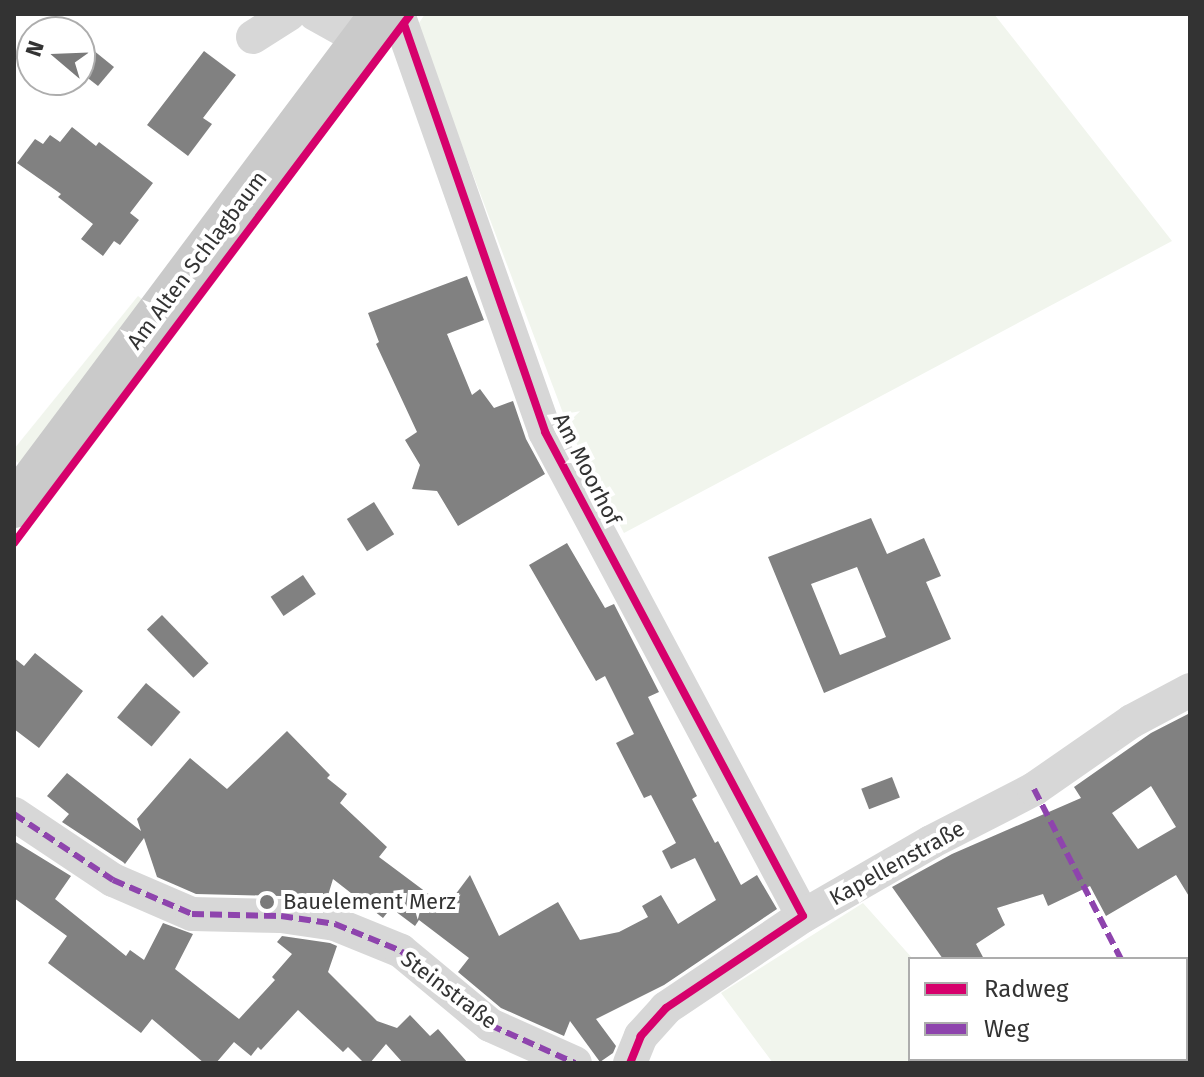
<!DOCTYPE html>
<html>
<head>
<meta charset="utf-8">
<style>
	body { margin:0 }
	#map { position:relative; width:1204px; height:1077px; overflow:hidden; background:#fff; font-family:"Fira Sans",sans-serif }
	div>[style] { position:absolute }
	.green>* { inset:0; background:#f1f5ed; transform-origin:0 0 }
	.building>* { inset:0; background:#818181; transform-origin:0 0 }
	.minor>* { height:34px; margin:-17px; padding:0 17px; transform-origin:17px; border-radius:17px; background:#d7d7d7 }
	.major>* { height:44px; margin:-22px; padding:0 22px; transform-origin:22px; border-radius:22px; background:#cacaca }
	.quiet>* { height:6px; margin-top:-3px; transform-origin:0; background:repeating-linear-gradient(90deg,#8e44ad 0 12px,transparent 0 18px) }
	.cycleway>* { height:8px; margin:-4px; padding:0 4px; transform-origin:4px; border-radius:4px; background:#d6006c }
	.dots>* { width:22px; height:22px; translate:-50% -50%; box-sizing:border-box; border:4px solid #fff; border-radius:50% }
	span { translate:-50% -50%; white-space:nowrap; text-align:center; line-height:1.15; -webkit-text-stroke:8px #fff; paint-order:stroke }
	.street-label { font-size:22px; color:#333 }
	.poi-label { font-size:22px; color:#333 }
	.left { translate:0 -50%; text-align:left }
	.frame { position:absolute; inset:0; border:16px solid #333; pointer-events:none }
	.legend { position:absolute; left:908px; top:957px; width:280px; height:104px; box-sizing:border-box; background:#fff; border:2px solid #adadad; margin:0; padding:10px 14px; list-style:none; font-size:24px; color:#333 }
	.legend li { display:flex; align-items:center; gap:16px; height:40px }
	.legend b { width:40px; border:2px solid #adadad }
	.north { position:absolute; left:16px; top:16px; width:80px; height:80px; box-sizing:border-box; background:#fff; border:2px solid #adadad; border-radius:50%; rotate:289deg; font-size:22px; font-weight:700; line-height:32px; text-align:center; color:#333 }
	.north::after { content:''; display:block; margin:auto; width:28px; height:36px; background:#7a7a7a; clip-path:polygon(50% 0,100% 100%,50% 72%,0 100%) }
</style>
</head>
<body>
<div id="map">
	<div class="green">
		<i style="clip-path:polygon(425px 14px,994px 14px,1172px 241px,624px 533px,569px 429px,417px 26px)"></i>
		<i style="left:138px;top:296px;width:14px;height:205px;rotate:39deg"></i>
		<i style="clip-path:polygon(863px 903px,913px 959px,910px 959px,910px 1059px,1181px 1059px,1183px 1063px,773px 1063px,721px 993px)"></i>
	</div>
	<div class="building">
		<i style="clip-path:polygon(93px 50px,114px 67px,98px 86px,80px 72px,80px 66px)"></i>
		<i style="clip-path:polygon(204px 51px,236px 75px,203px 118px,212px 124px,188px 156px,147px 125px)"></i>
		<i style="clip-path:polygon(72px 127px,96px 146px,99px 142px,153px 183px,130px 213px,139px 220px,120px 245px,114px 241px,103px 256px,81px 239px,93px 224px,58px 197px,61px 194px,17px 163px,35px 139px,43px 144px,50px 135px,60px 142px)"></i>
		<i style="clip-path:polygon(467px 276px,484px 320px,447px 334px,472px 395px,480px 389px,494px 408px,513px 401px,526px 439px,545px 474px,458px 526px,437px 491px,412px 489px,420px 465px,405px 440px,417px 432px,376px 344px,379px 342px,368px 313px)"></i>
		<i style="left:374px;top:502px;width:38px;height:32px;rotate:58deg"></i>
		<i style="clip-path:polygon(evenodd,871px 518px,887px 554px,924px 538px,941px 576px,926px 582px,951px 639px,824px 693px,768px 557px,871px 518px,857px 567px,886px 637px,840px 655px,811px 584px,857px 567px)"></i>
		<i style="clip-path:polygon(567px 543px,605px 608px,614px 604px,659px 692px,648px 697px,697px 796px,692px 799px,715px 843px,718px 841px,741px 885px,757px 875px,777px 909px,664px 985px,596px 1019px,616px 1046px,613px 1053px,600px 1062px,570px 1021px,564px 1036px,501px 1008px,458px 972px,469px 958px,419px 920px,415px 926px,391px 908px,383px 918px,333px 879px,326px 902px,281px 896px,196px 894px,157px 877px,144px 838px,125px 864px,123px 862px,62px 822px,69px 814px,47px 796px,67px 773px,141px 831px,137px 819px,190px 758px,227px 789px,287px 731px,330px 775px,327px 778px,347px 794px,340px 803px,387px 847px,379px 857px,446px 907px,470px 875px,499px 936px,558px 902px,580px 940px,619px 932px,648px 917px,642px 906px,661px 895px,678px 924px,716px 900px,695px 858px,671px 869px,662px 851px,676px 843px,651px 795px,644px 798px,616px 743px,634px 734px,605px 676px,596px 681px,529px 565px)"></i>
		<i style="left:303px;top:575px;width:23px;height:39px;rotate:56deg"></i>
		<i style="left:162px;top:615px;width:67px;height:21px;rotate:46deg"></i>
		<i style="clip-path:polygon(35px 653px,83px 691px,39px 748px,14px 729px,14px 658px,24px 666px)"></i>
		<i style="left:146px;top:683px;width:45px;height:45px;rotate:40deg"></i>
		<i style="clip-path:polygon(evenodd,1190px 713px,1190px 898px,1176px 875px,1106px 916px,1090px 886px,1048px 906px,1043px 894px,997px 908px,1005px 925px,976px 944px,984px 959px,943px 959px,892px 887px,952px 854px,1081px 798px,1074px 787px,1151px 733px,1190px 713px,1151px 786px,1176px 827px,1138px 849px,1112px 813px,1151px 786px)"></i>
		<i style="left:892px;top:777px;width:22px;height:33px;rotate:69deg"></i>
		<i style="clip-path:polygon(14px 841px,71px 876px,55px 899px,126px 956px,130px 950px,144px 960px,163px 923px,193px 934px,175px 969px,239px 1019px,275px 980px,272px 977px,292px 954px,277px 942px,282px 936px,330px 943px,337px 946px,328px 972px,377px 1021px,397px 1028px,410px 1015px,430px 1036px,438px 1029px,468px 1063px,403px 1063px,386px 1044px,370px 1063px,364px 1063px,348px 1047px,343px 1052px,298px 1010px,261px 1050px,258px 1047px,251px 1056px,234px 1042px,216px 1063px,204px 1063px,152px 1019px,141px 1033px,48px 963px,67px 936px,14px 898px)"></i>
	</div>
	<div class="minor">
		<i style="left:315px;top:14px;width:54px;rotate:29deg"></i>
		<i style="left:398px;top:14px;width:443px;rotate:70.6deg"></i>
		<i style="left:545px;top:432px;width:548px;rotate:61.94deg"></i>
		<i style="left:253px;top:37px;width:43px;rotate:-32.6deg"></i>
		<i style="left:14px;top:814px;width:119px;rotate:33.7deg"></i>
		<i style="left:113px;top:880px;width:86px;rotate:23.3deg"></i>
		<i style="left:192px;top:914px;width:89px;rotate:1.3deg"></i>
		<i style="left:281px;top:916px;width:55px;rotate:8.4deg"></i>
		<i style="left:335px;top:924px;width:71px;rotate:22.2deg"></i>
		<i style="left:401px;top:951px;width:116px;rotate:39.7deg"></i>
		<i style="left:490px;top:1025px;width:93px;rotate:24.1deg"></i>
		<i style="left:630px;top:1063px;width:29px;rotate:-68deg"></i>
		<i style="left:641px;top:1036px;width:38px;rotate:-48deg"></i>
		<i style="left:666px;top:1008px;width:165px;rotate:-33.9deg"></i>
		<i style="left:803px;top:916px;width:148px;rotate:-30deg"></i>
		<i style="left:931px;top:842px;width:116px;rotate:-27.2deg"></i>
		<i style="left:1034px;top:789px;width:119px;rotate:-34.8deg"></i>
		<i style="left:1132px;top:721px;width:66px;rotate:-28.1deg"></i>
	</div>
	<div class="major">
		<i style="left:14px;top:506px;width:614px;rotate:-53.2deg"></i>
	</div>
	<div class="quiet">
		<i style="left:1034px;top:789px;width:191px;rotate:62.9deg"></i>
		<i style="left:14px;top:814px;width:119px;rotate:33.7deg"></i>
		<i style="left:113px;top:880px;width:86px;rotate:23.3deg"></i>
		<i style="left:192px;top:914px;width:89px;rotate:1.3deg"></i>
		<i style="left:281px;top:916px;width:55px;rotate:8.4deg"></i>
		<i style="left:335px;top:924px;width:71px;rotate:22.2deg"></i>
		<i style="left:401px;top:951px;width:116px;rotate:39.7deg"></i>
		<i style="left:490px;top:1025px;width:93px;rotate:24.1deg"></i>
		<i style="left:1181px;top:1059px;width:5px;rotate:53deg"></i>
	</div>
	<div class="cycleway">
		<i style="left:404px;top:24px;width:432px;rotate:70.9deg"></i>
		<i style="left:545px;top:432px;width:548px;rotate:61.94deg"></i>
		<i style="left:803px;top:916px;width:165px;rotate:146.1deg"></i>
		<i style="left:666px;top:1008px;width:38px;rotate:132deg"></i>
		<i style="left:641px;top:1036px;width:29px;rotate:112deg"></i>
		<i style="left:14px;top:543px;width:660px;rotate:-53.13deg"></i>
	</div>
	<div class="dots">
		<i style="left:267px;top:902px;background:#7a7a7a"></i>
	</div>
	<div class="street-label">
		<span style="left:197px;top:260px;rotate:-53deg">Am Alten Schlagbaum</span>
		<span style="left:587px;top:469px;rotate:63deg">Am Moorhof</span>
		<span style="left:897px;top:863px;rotate:-29deg">Kapellenstraße</span>
		<span style="left:449px;top:990px;rotate:37deg">Steinstraße</span>
	</div>
	<div class="poi-label">
		<span class="left" style="left:283px;top:902px">Bauelement Merz</span>
	</div>
	<div class="frame"></div>
	<ul class="legend">
	<li><b style="height:10px;background:#d6006c"></b>Radweg</li>
	<li><b style="height:10px;background:#8e44ad"></b>Weg</li>
	</ul>
	<div class="north">N</div>
</div>
</body>
</html>
